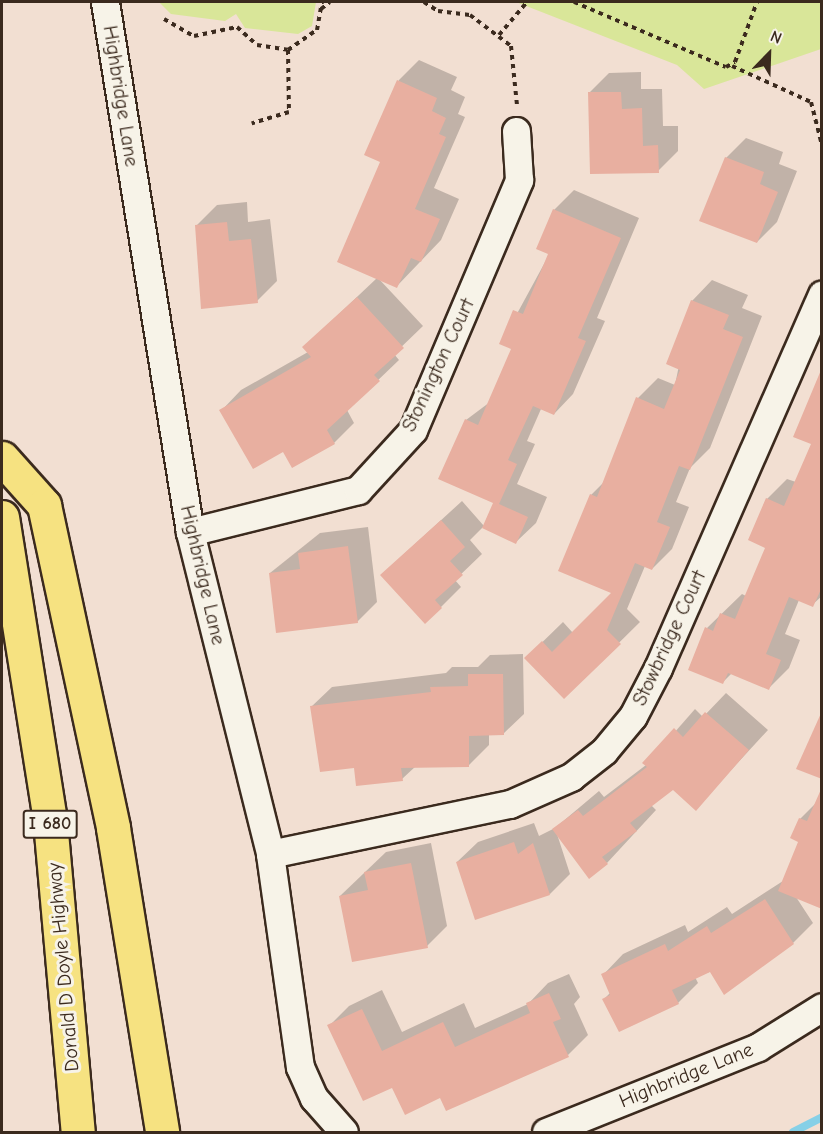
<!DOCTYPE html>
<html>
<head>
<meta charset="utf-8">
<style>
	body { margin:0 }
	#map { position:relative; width:823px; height:1134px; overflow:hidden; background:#f2dfd2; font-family:"Comic Neue",sans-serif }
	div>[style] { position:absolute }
	.green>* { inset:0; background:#d9e699 }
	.shadow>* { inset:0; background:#0003 }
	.stream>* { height:8px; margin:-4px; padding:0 4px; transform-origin:4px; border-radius:4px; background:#86d0e7 }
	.building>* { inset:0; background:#e8afa0 }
	.path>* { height:4px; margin-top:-2px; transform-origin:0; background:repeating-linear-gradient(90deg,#3b2a1e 0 4.5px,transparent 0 9px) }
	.roads { filter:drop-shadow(2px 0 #3b2a1e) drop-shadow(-2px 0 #3b2a1e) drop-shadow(0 2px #3b2a1e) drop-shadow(0 -2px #3b2a1e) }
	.minor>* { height:27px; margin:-13.5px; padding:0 13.5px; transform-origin:13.5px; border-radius:13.5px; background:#f7f3e8 }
	.motorway>* { height:33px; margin:-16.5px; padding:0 16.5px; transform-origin:16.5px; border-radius:16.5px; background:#f6e281 }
	span { translate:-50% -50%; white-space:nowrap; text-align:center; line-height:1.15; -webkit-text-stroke:6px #f7f3e8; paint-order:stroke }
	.shield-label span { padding:2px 4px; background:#f7f3e8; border:2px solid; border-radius:4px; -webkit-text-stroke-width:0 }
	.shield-label { font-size:18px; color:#3b2a1e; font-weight:700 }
	.street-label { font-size:20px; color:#3b2a1e }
	.frame { position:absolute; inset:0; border:3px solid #3b2a1e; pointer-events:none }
	.north { position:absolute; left:739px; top:24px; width:60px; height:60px; -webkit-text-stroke:4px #f7f3e8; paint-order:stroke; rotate:23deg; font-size:16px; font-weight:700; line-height:24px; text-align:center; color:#3b2a1e }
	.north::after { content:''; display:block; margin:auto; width:21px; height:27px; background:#3b2a1e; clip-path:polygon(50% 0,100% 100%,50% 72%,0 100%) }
</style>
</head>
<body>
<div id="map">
	<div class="green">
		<i style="clip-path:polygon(159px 2px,316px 2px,312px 26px,298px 34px,245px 28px,236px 14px,225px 21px,171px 14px)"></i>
		<i style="clip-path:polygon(516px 2px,821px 2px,821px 49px,704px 89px,677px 65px)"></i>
	</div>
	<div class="shadow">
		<i style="clip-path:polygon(419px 60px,457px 77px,451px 90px,465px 97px,458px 114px,465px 117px,434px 188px,459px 199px,441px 240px,397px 286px,378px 278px,423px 326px,394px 354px,399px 360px,347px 410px,354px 423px,334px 443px,283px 450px,221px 411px,241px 390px,308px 352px,304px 347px,377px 278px,382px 161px,366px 154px,399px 80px)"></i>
		<i style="clip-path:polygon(641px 72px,641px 89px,662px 89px,663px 126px,678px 126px,678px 151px,658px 171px,589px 93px,609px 73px)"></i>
		<i style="clip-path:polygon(746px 138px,783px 152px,779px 164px,797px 171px,777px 222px,757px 242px,726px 158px)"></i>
		<i style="clip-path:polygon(574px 190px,639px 218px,597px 318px,605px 321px,573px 394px,554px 414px,541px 409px,527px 441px,535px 444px,517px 484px,547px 497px,536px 523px,516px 542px,483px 527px,470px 540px,482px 554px,455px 580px,461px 587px,426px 622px,403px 555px,462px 501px,484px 526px,495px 502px,466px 420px,490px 402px,513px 348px,501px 343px,550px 253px,554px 210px)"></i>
		<i style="clip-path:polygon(247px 202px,248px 222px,270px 219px,277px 281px,257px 301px,197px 225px,217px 205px)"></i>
		<i style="clip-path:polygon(712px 280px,748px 295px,742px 308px,762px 316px,710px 448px,690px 468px,676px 502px,689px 507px,672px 549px,652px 569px,645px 566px,627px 609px,640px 622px,564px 697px,526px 658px,563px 622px,573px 633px,613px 593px,591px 495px,605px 481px,638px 398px,658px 378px,675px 385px,692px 301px)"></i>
		<i style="clip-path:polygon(822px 375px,822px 596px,812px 605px,799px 600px,785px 634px,800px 640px,789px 668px,769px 688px,732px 673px,723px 682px,707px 628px,742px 594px,746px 596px,767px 547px,767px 499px,787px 479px,796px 482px,812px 443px,795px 436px)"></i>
		<i style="clip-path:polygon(368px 527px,377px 602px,357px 622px,270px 573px,320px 533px)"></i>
		<i style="clip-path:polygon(523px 654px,524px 714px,503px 734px,489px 734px,489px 745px,469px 765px,416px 766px,402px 779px,355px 767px,311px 707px,332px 687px,446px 673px,452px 667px,478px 667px,490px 655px)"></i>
		<i style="clip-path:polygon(726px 693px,768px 730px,696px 808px,673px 788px,651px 805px,656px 810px,607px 863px,557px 834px,570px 874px,550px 894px,457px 862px,478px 842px,534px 823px,539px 836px,555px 828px,599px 791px,604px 797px,646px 765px,695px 709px,703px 717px)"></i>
		<i style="clip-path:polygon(820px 799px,796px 897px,813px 923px,793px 943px,695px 977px,698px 983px,678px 1003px,604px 999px,611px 992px,603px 975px,623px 954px,685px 925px,688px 932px,727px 907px,732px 914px,783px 881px,800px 841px,800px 819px)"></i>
		<i style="clip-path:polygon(431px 843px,447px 926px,427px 946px,340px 896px,386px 852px)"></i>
		<i style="clip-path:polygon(569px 974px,580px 997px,574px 1004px,588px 1035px,568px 1055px,441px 1096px,393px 1086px,329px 1026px,349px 1006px,382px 990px,402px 1032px,464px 1003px,475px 1028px,528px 1004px,548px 983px)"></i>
	</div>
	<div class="stream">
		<i style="left:793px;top:1132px;width:33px;rotate:-27deg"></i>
	</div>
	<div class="building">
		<i style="clip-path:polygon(397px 80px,437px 98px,432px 111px,446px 118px,439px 134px,446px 137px,415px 209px,440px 219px,421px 262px,411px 258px,397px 288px,337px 262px,380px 162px,364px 155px)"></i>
		<i style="clip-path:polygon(588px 92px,621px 92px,622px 109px,642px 108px,643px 146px,658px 145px,659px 173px,590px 174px)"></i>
		<i style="clip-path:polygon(725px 157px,764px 172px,760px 184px,778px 192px,757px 243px,699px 221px)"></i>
		<i style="clip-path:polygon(553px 209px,621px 238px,578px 338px,586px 341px,554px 415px,533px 406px,508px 460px,517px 464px,499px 504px,528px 517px,516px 544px,482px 528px,493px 503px,438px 479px,465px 419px,478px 425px,511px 349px,499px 344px,513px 310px,523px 314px,548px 254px,536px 249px)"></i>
		<i style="clip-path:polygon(227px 222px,229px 241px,251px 239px,258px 303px,201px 309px,195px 225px)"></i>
		<i style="clip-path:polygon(357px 297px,404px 348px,374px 375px,380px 381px,327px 430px,335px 444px,292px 468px,283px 452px,253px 469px,219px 410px,311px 357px,302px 347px)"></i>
		<i style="clip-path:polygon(691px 300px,729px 315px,723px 329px,743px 337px,690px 470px,679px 466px,657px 522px,670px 527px,652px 570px,635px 563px,607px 630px,621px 644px,564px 699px,524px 658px,542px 641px,552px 652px,611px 593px,558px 571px,590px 494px,597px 497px,636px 397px,664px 409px,680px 370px,666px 364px)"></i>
		<i style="clip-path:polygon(821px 370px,822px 587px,813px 607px,789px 597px,766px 654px,781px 660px,769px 690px,728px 673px,723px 684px,688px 670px,705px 627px,713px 631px,720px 613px,735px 619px,765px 548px,748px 540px,766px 498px,784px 506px,811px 444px,793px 437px)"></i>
		<i style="clip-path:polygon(441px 520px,465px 547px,450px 561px,463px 575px,435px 600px,442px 608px,425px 624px,380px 575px)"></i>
		<i style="clip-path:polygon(348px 546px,358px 623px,276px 633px,269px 573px,300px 569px,298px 553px)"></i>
		<i style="clip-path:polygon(468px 674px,503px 674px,504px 735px,469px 736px,469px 767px,401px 768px,403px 781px,356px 786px,354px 768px,320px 772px,310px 706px,431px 692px,430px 687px,468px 686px)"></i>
		<i style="clip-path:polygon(822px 711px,822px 779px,796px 769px)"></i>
		<i style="clip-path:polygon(705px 712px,749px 750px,696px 811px,673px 790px,630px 823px,637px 831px,602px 857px,608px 864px,589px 879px,552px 829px,578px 810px,583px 816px,647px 767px,642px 763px,674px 728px,683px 737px)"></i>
		<i style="clip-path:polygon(822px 787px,822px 909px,778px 891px,798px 842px,790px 838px,799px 818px,807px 821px)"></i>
		<i style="clip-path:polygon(514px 842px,518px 854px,533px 843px,550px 895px,475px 920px,456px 862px)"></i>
		<i style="clip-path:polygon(411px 863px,428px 948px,352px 962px,339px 896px,368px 890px,364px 872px)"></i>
		<i style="clip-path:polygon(765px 899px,794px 944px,724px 995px,710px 972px,672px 990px,679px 1004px,619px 1032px,602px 999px,610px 995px,601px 974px,665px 944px,668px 951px,707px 926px,711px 933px)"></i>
		<i style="clip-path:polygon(549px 993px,561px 1019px,553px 1022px,569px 1057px,446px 1111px,440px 1098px,405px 1115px,392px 1088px,363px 1101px,327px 1025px,362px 1009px,382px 1051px,443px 1022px,455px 1047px,530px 1013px,526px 1003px)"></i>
	</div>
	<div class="path">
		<i style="left:424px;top:2px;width:17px;rotate:33deg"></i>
		<i style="left:438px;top:11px;width:32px;rotate:7deg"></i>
		<i style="left:470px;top:15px;width:51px;rotate:37.1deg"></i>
		<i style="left:511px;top:46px;width:59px;rotate:84.2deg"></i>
		<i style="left:574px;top:2px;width:165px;rotate:23.2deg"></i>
		<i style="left:726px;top:67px;width:10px;rotate:-29deg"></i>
		<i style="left:735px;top:62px;width:64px;rotate:-69.9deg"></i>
		<i style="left:321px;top:9px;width:11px;rotate:-38deg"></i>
		<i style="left:164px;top:19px;width:34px;rotate:30deg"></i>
		<i style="left:194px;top:36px;width:44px;rotate:-11.8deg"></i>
		<i style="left:237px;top:27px;width:27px;rotate:42deg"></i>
		<i style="left:257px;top:45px;width:31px;rotate:9deg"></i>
		<i style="left:288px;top:50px;width:62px;rotate:89.1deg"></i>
		<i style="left:289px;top:112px;width:39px;rotate:163deg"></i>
		<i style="left:499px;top:35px;width:43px;rotate:-49.7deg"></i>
		<i style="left:288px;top:50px;width:35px;rotate:-35deg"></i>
		<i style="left:317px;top:30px;width:28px;rotate:-80deg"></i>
		<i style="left:732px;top:66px;width:87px;rotate:24.5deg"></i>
		<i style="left:811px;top:102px;width:44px;rotate:75.7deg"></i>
	</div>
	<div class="roads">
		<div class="minor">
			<i style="left:105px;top:2px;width:537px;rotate:80.89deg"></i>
			<i style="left:190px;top:532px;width:332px;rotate:76deg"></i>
			<i style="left:270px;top:854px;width:215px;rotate:82deg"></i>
			<i style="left:300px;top:1067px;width:34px;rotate:66deg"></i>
			<i style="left:314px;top:1098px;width:45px;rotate:48.6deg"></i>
			<i style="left:190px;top:532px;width:173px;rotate:-14deg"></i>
			<i style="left:358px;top:490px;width:81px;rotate:-47.5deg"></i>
			<i style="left:413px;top:430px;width:272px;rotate:-67deg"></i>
			<i style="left:519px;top:180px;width:49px;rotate:-93.5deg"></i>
			<i style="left:270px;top:854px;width:245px;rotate:-11.8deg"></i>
			<i style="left:510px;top:804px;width:67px;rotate:-23.9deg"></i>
			<i style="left:571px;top:777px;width:42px;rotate:-38.2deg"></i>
			<i style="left:604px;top:751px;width:45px;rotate:-50.4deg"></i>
			<i style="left:633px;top:716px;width:54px;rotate:-62.5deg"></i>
			<i style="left:658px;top:668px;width:408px;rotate:-66.3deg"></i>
			<i style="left:546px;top:1132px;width:228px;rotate:-21.8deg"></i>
			<i style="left:758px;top:1047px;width:75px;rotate:-32deg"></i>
		</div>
		<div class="motorway">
			<i style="left:2px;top:458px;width:63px;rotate:48.2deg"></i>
			<i style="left:44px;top:505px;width:330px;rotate:77.9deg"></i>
			<i style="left:113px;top:828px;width:308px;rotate:80.8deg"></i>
			<i style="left:2px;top:517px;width:308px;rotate:81deg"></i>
			<i style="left:50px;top:821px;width:312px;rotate:84.9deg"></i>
		</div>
	</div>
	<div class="shield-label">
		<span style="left:50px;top:824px">I 680</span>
	</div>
	<div class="street-label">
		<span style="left:121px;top:96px;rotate:81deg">Highbridge Lane</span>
		<span style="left:438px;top:365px;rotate:-65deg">Stonington Court</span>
		<span style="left:203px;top:575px;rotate:77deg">Highbridge Lane</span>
		<span style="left:669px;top:638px;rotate:-65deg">Stowbridge Court</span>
		<span style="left:63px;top:967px;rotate:-95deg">Donald D Doyle Highway</span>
		<span style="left:686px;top:1075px;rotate:-22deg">Highbridge Lane</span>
	</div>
	<div class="frame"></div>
	<div class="north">N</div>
</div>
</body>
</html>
